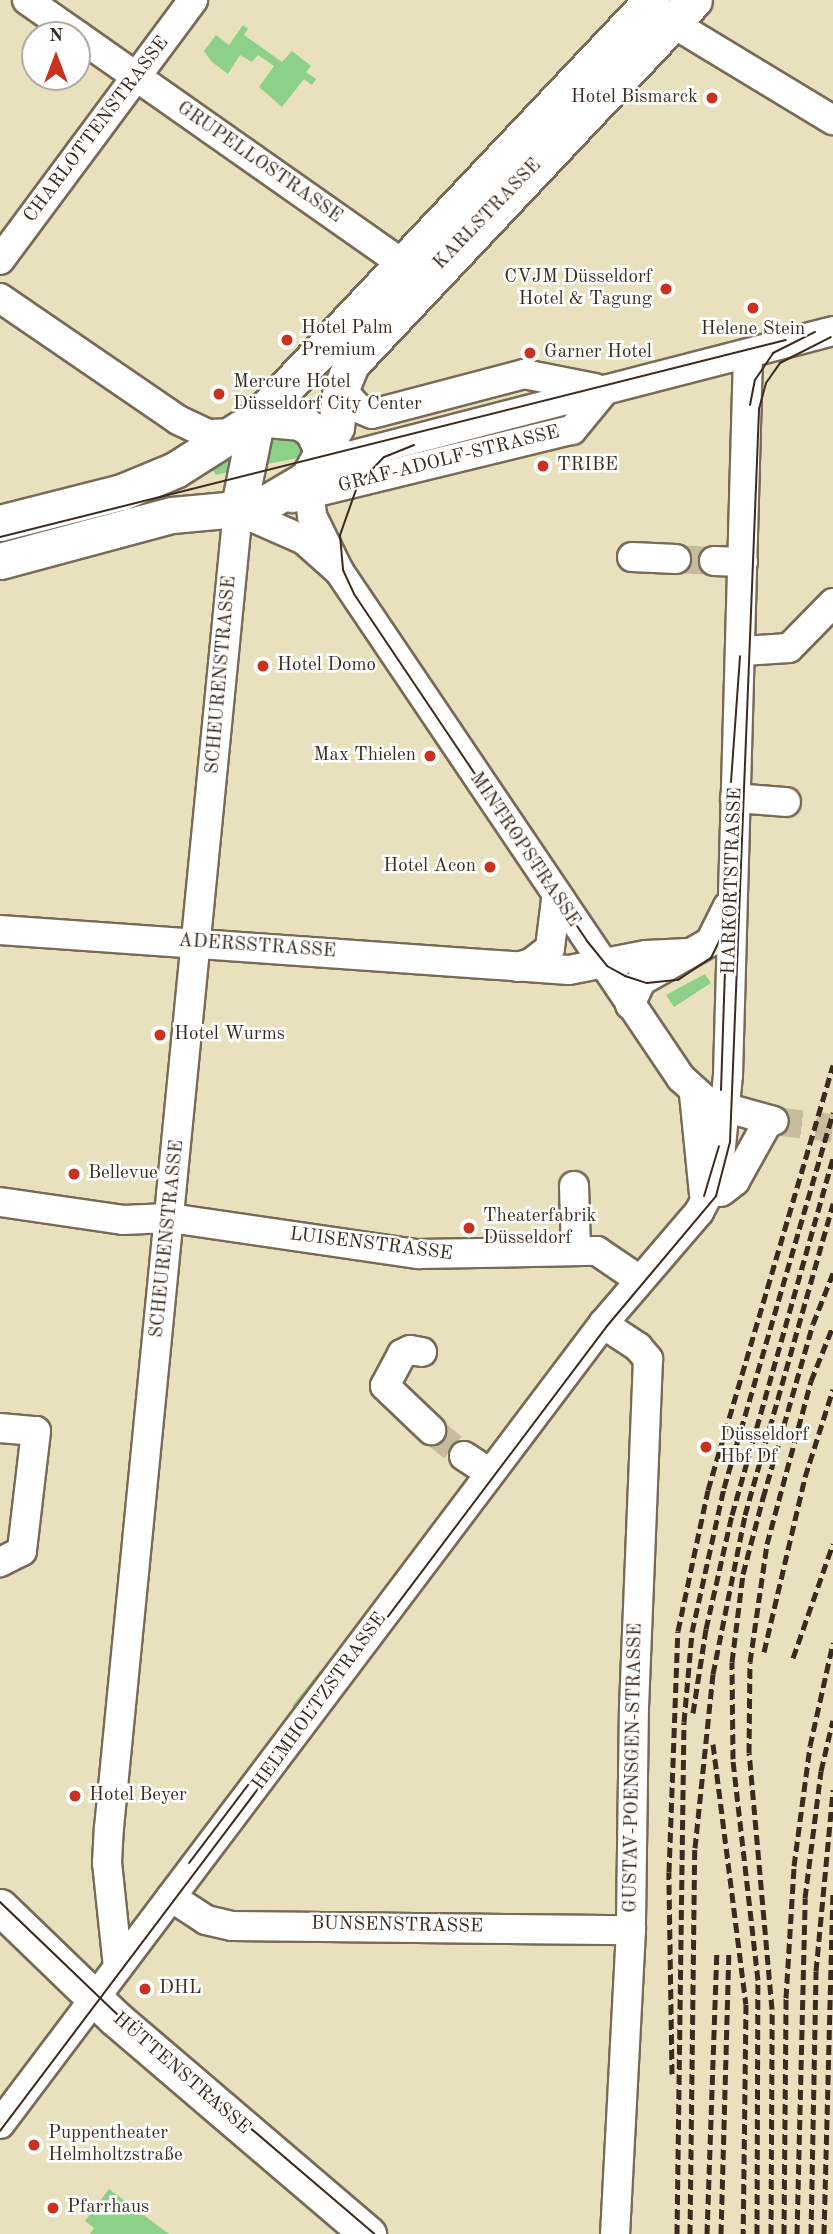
<!DOCTYPE html>
<html>
<head>
<meta charset="utf-8">
<style>
	body { margin:0 }
	#map { position:relative; width:833px; height:2234px; overflow:hidden; background:#e9e1bd; font-family:"Old Standard TT",serif }
	div>[style] { position:absolute }
	.green>* { inset:0; background:#8dd088 }
	.minor-tunnel>* { height:28px; margin-top:-14px; transform-origin:0; background:repeating-linear-gradient(90deg,#c6bc9d 0 28px,transparent 0 42px) }
	.roads { filter:drop-shadow(2px 0 #786a56) drop-shadow(-2px 0 #786a56) drop-shadow(0 2px #786a56) drop-shadow(0 -2px #786a56) }
	.minor>* { height:28px; margin:-14px; padding:0 14px; transform-origin:14px; border-radius:14px; background:#fff }
	.major>* { height:35px; margin:-17.5px; padding:0 17.5px; transform-origin:17.5px; border-radius:17.5px; background:#fff }
	.tram>* { height:2px; margin:-1px; padding:0 1px; transform-origin:1px; border-radius:1px; background:#3b2a1e }
	.rail>* { height:5px; margin-top:-2.5px; transform-origin:0; background:repeating-linear-gradient(90deg,#3b2a1e 0 10px,transparent 0 15px) }
	.dots>* { width:19px; height:19px; translate:-50% -50%; box-sizing:border-box; border:4px solid #fff; border-radius:50% }
	span { translate:-50% -50%; white-space:nowrap; text-align:center; line-height:1.15; -webkit-text-stroke:5px #fff; paint-order:stroke }
	.poi-label { font-size:19px; color:#3b2a1e }
	.right { translate:-100% -50%; text-align:right }
	.left { translate:0 -50%; text-align:left }
	.street-label { font-size:19px; color:#3b2a1e }
	.north { position:absolute; left:21px; top:21px; width:70px; height:70px; box-sizing:border-box; background:#fff; border:2px solid #b1aaa5; border-radius:50%; rotate:0deg; font-size:19px; font-weight:700; line-height:28px; text-align:center; color:#3b2a1e }
	.north::after { content:''; display:block; margin:auto; width:24px; height:32px; background:#c8321e; clip-path:polygon(50% 0,100% 100%,50% 72%,0 100%) }
</style>
</head>
<body>
<div id="map">
	<div class="green">
		<i style="clip-path:polygon(243px 25px,248px 29px,244px 35px,282px 62px,292px 51px,311px 66px,306px 72px,316px 79px,312px 85px,304px 79px,282px 107px,259px 87px,274px 66px,258px 55px,252px 62px,240px 55px,228px 74px,212px 62px,204px 51px,216px 35px,229px 45px)"></i>
		<i style="clip-path:polygon(289px 428px,308px 456px,257px 466px,271px 433px)"></i>
		<i style="clip-path:polygon(239px 440px,232px 471px,216px 475px,208px 462px)"></i>
		<i style="clip-path:polygon(705px 974px,711px 983px,674px 1007px,666px 995px)"></i>
		<i style="clip-path:polygon(320px 1671px,321px 1675px,298px 1710px,292px 1706px)"></i>
		<i style="clip-path:polygon(109px 2189px,169px 2234px,90px 2234px,94px 2228px,85px 2221px)"></i>
	</div>
	<div class="minor-tunnel">
		<i style="left:676px;top:559px;width:38px;rotate:3deg"></i>
		<i style="left:774px;top:1121px;width:59px;rotate:6.8deg"></i>
		<i style="left:431px;top:1430px;width:42px;rotate:38.2deg"></i>
	</div>
	<div class="roads">
		<div class="minor">
			<i style="left:27px;top:0;width:61px;rotate:35deg"></i>
			<i style="left:656px;top:13px;width:207px;rotate:31.2deg"></i>
			<i style="left:77px;top:35px;width:395px;rotate:35.1deg"></i>
			<i style="left:400px;top:262px;width:23px;rotate:90deg"></i>
			<i style="left:0;top:260px;width:324px;rotate:-53.4deg"></i>
			<i style="left:0;top:298px;width:216px;rotate:34.4deg"></i>
			<i style="left:178px;top:420px;width:33px;rotate:25deg"></i>
			<i style="left:208px;top:434px;width:23px;rotate:-2deg"></i>
			<i style="left:341px;top:389px;width:25px;rotate:48deg"></i>
			<i style="left:358px;top:408px;width:15px;rotate:23deg"></i>
			<i style="left:372px;top:414px;width:157px;rotate:-14.7deg"></i>
			<i style="left:524px;top:374px;width:72px;rotate:11.2deg"></i>
			<i style="left:318px;top:464px;width:532px;rotate:-14.48deg"></i>
			<i style="left:308px;top:478px;width:38px;rotate:84deg"></i>
			<i style="left:312px;top:516px;width:61px;rotate:63.9deg"></i>
			<i style="left:339px;top:571px;width:612px;rotate:56deg"></i>
			<i style="left:681px;top:1078px;width:38px;rotate:42deg"></i>
			<i style="left:709px;top:1103px;width:67px;rotate:15.5deg"></i>
			<i style="left:292px;top:498px;width:288px;rotate:-13.7deg"></i>
			<i style="left:572px;top:430px;width:52px;rotate:-50.5deg"></i>
			<i style="left:632px;top:557px;width:44px;rotate:2.6deg"></i>
			<i style="left:714px;top:561px;width:29px;rotate:2deg"></i>
			<i style="left:743px;top:651px;width:46px;rotate:-3.7deg"></i>
			<i style="left:789px;top:648px;width:63px;rotate:-45.6deg"></i>
			<i style="left:735px;top:798px;width:51px;rotate:4.5deg"></i>
			<i style="left:0;top:930px;width:570px;rotate:4.02deg"></i>
			<i style="left:569px;top:970px;width:78px;rotate:-11deg"></i>
			<i style="left:646px;top:955px;width:42px;rotate:-2.7deg"></i>
			<i style="left:517px;top:967px;width:15px;rotate:-16deg"></i>
			<i style="left:531px;top:963px;width:24px;rotate:-38deg"></i>
			<i style="left:550px;top:948px;width:48px;rotate:-82.9deg"></i>
			<i style="left:630px;top:1005px;width:26px;rotate:-65deg"></i>
			<i style="left:641px;top:981px;width:79px;rotate:-29.5deg"></i>
			<i style="left:710px;top:942px;width:40px;rotate:-63.4deg"></i>
			<i style="left:694px;top:1094px;width:101px;rotate:84.3deg"></i>
			<i style="left:574px;top:1186px;width:63px;rotate:88.2deg"></i>
			<i style="left:721px;top:1192px;width:18px;rotate:-38deg"></i>
			<i style="left:735px;top:1181px;width:70px;rotate:-60.9deg"></i>
			<i style="left:0;top:1202px;width:124px;rotate:8.3deg"></i>
			<i style="left:123px;top:1220px;width:47px;rotate:-2.4deg"></i>
			<i style="left:170px;top:1218px;width:251px;rotate:8.3deg"></i>
			<i style="left:418px;top:1254px;width:179px;rotate:-1deg"></i>
			<i style="left:597px;top:1251px;width:50px;rotate:34.3deg"></i>
			<i style="left:603px;top:1324px;width:42px;rotate:33.3deg"></i>
			<i style="left:638px;top:1347px;width:16px;rotate:50deg"></i>
			<i style="left:648px;top:1359px;width:347px;rotate:92.3deg"></i>
			<i style="left:634px;top:1706px;width:224px;rotate:90.8deg"></i>
			<i style="left:631px;top:1930px;width:304px;rotate:93deg"></i>
			<i style="left:422px;top:1352px;width:12px;rotate:-171deg"></i>
			<i style="left:410px;top:1350px;width:9px;rotate:153deg"></i>
			<i style="left:402px;top:1354px;width:36px;rotate:118deg"></i>
			<i style="left:385px;top:1386px;width:64px;rotate:43.7deg"></i>
			<i style="left:0;top:1428px;width:36px;rotate:5deg"></i>
			<i style="left:36px;top:1431px;width:121px;rotate:96.7deg"></i>
			<i style="left:22px;top:1551px;width:25px;rotate:153deg"></i>
			<i style="left:464px;top:1456px;width:31px;rotate:33deg"></i>
			<i style="left:171px;top:1897px;width:42px;rotate:33.3deg"></i>
			<i style="left:206px;top:1920px;width:27px;rotate:13deg"></i>
			<i style="left:232px;top:1926px;width:399px;rotate:0.6deg"></i>
			<i style="left:118px;top:1967px;width:105px;rotate:-96deg"></i>
			<i style="left:107px;top:1863px;width:35px;rotate:-87deg"></i>
			<i style="left:109px;top:1828px;width:1323px;rotate:-84.41deg"></i>
			<i style="left:238px;top:511px;width:72px;rotate:23.7deg"></i>
			<i style="left:304px;top:540px;width:47px;rotate:41.5deg"></i>
			<i style="left:0;top:2124px;width:1002px;rotate:-52.99deg"></i>
			<i style="left:603px;top:1324px;width:148px;rotate:-49.4deg"></i>
			<i style="left:699px;top:1212px;width:40px;rotate:-62deg"></i>
			<i style="left:718px;top:1177px;width:102px;rotate:-84.4deg"></i>
			<i style="left:728px;top:1075px;width:721px;rotate:-88.41deg"></i>
		</div>
		<div class="major">
			<i style="left:238px;top:511px;width:95px;rotate:-78.5deg"></i>
			<i style="left:257px;top:418px;width:575px;rotate:-46.62deg"></i>
			<i style="left:0;top:523px;width:126px;rotate:-14.3deg"></i>
			<i style="left:122px;top:492px;width:57px;rotate:-22.5deg"></i>
			<i style="left:175px;top:470px;width:97px;rotate:-32.4deg"></i>
			<i style="left:257px;top:418px;width:44px;rotate:5.2deg"></i>
			<i style="left:301px;top:422px;width:15px;rotate:37deg"></i>
			<i style="left:313px;top:431px;width:26px;rotate:65deg"></i>
			<i style="left:0;top:561px;width:178px;rotate:-15deg"></i>
			<i style="left:172px;top:515px;width:87px;rotate:-5.3deg"></i>
			<i style="left:259px;top:507px;width:57px;rotate:-30.6deg"></i>
			<i style="left:308px;top:478px;width:58px;rotate:-61.2deg"></i>
			<i style="left:336px;top:427px;width:38px;rotate:-83deg"></i>
			<i style="left:341px;top:389px;width:27px;rotate:-68deg"></i>
			<i style="left:351px;top:364px;width:500px;rotate:-46.7deg"></i>
			<i style="left:0;top:1907px;width:160px;rotate:44deg"></i>
			<i style="left:115px;top:2018px;width:333px;rotate:40.5deg"></i>
		</div>
	</div>
	<div class="tram">
		<i style="left:750px;top:405px;width:25px;rotate:-79deg"></i>
		<i style="left:755px;top:380px;width:32px;rotate:-56deg"></i>
		<i style="left:773px;top:353px;width:47px;rotate:-26.6deg"></i>
		<i style="left:414px;top:445px;width:32px;rotate:158deg"></i>
		<i style="left:384px;top:457px;width:37px;rotate:134deg"></i>
		<i style="left:358px;top:484px;width:54px;rotate:109.4deg"></i>
		<i style="left:340px;top:535px;width:35px;rotate:85deg"></i>
		<i style="left:343px;top:570px;width:26px;rotate:65deg"></i>
		<i style="left:354px;top:594px;width:418px;rotate:56.1deg"></i>
		<i style="left:587px;top:941px;width:32px;rotate:51deg"></i>
		<i style="left:607px;top:966px;width:21px;rotate:29deg"></i>
		<i style="left:625px;top:976px;width:23px;rotate:18deg"></i>
		<i style="left:647px;top:983px;width:31px;rotate:-6deg"></i>
		<i style="left:678px;top:980px;width:40px;rotate:-34deg"></i>
		<i style="left:711px;top:958px;width:30px;rotate:-64deg"></i>
		<i style="left:724px;top:931px;width:23px;rotate:-83deg"></i>
		<i style="left:0;top:537px;width:810px;rotate:-14.07deg"></i>
		<i style="left:731px;top:782px;width:126px;rotate:-85.9deg"></i>
		<i style="left:721px;top:1090px;width:119px;rotate:-88.1deg"></i>
		<i style="left:704px;top:1196px;width:52px;rotate:-73.3deg"></i>
		<i style="left:189px;top:1863px;width:246px;rotate:-52.9deg"></i>
		<i style="left:0;top:1902px;width:163px;rotate:43.8deg"></i>
		<i style="left:118px;top:2015px;width:337px;rotate:40.5deg"></i>
		<i style="left:0;top:2131px;width:1008px;rotate:-52.98deg"></i>
		<i style="left:607px;top:1326px;width:170px;rotate:-50deg"></i>
		<i style="left:716px;top:1196px;width:56px;rotate:-75.5deg"></i>
		<i style="left:730px;top:1142px;width:734px;rotate:-87.73deg"></i>
		<i style="left:759px;top:409px;width:27px;rotate:-75deg"></i>
		<i style="left:766px;top:383px;width:24px;rotate:-55deg"></i>
		<i style="left:780px;top:363px;width:57px;rotate:-27deg"></i>
	</div>
	<div class="rail">
		<i style="left:764px;top:1652px;width:180px;rotate:-76.8deg"></i>
		<i style="left:805px;top:1477px;width:92px;rotate:-72.3deg"></i>
		<i style="left:793px;top:1658px;width:121px;rotate:-70.7deg"></i>
		<i style="left:693px;top:1713px;width:85px;rotate:-81.2deg"></i>
		<i style="left:706px;top:1629px;width:117px;rotate:-77.2deg"></i>
		<i style="left:732px;top:1515px;width:372px;rotate:-74.2deg"></i>
		<i style="left:713px;top:1744px;width:262px;rotate:82.8deg"></i>
		<i style="left:746px;top:2004px;width:230px;rotate:90.7deg"></i>
		<i style="left:672px;top:2074px;width:202px;rotate:-90.9deg"></i>
		<i style="left:669px;top:1872px;width:241px;rotate:-87.9deg"></i>
		<i style="left:678px;top:1631px;width:144px;rotate:-78deg"></i>
		<i style="left:708px;top:1490px;width:443px;rotate:-73.6deg"></i>
		<i style="left:677px;top:2234px;width:512px;rotate:-89.22deg"></i>
		<i style="left:684px;top:1722px;width:90px;rotate:-84.9deg"></i>
		<i style="left:692px;top:1632px;width:148px;rotate:-77.5deg"></i>
		<i style="left:724px;top:1488px;width:391px;rotate:-73.8deg"></i>
		<i style="left:690px;top:2234px;width:386px;rotate:-89.3deg"></i>
		<i style="left:695px;top:1848px;width:175px;rotate:-84.1deg"></i>
		<i style="left:713px;top:1674px;width:162px;rotate:-78.6deg"></i>
		<i style="left:745px;top:1515px;width:324px;rotate:-74.2deg"></i>
		<i style="left:707px;top:2234px;width:281px;rotate:-88deg"></i>
		<i style="left:721px;top:2234px;width:281px;rotate:-88.4deg"></i>
		<i style="left:757px;top:2234px;width:254px;rotate:-89.8deg"></i>
		<i style="left:758px;top:1980px;width:222px;rotate:-96.5deg"></i>
		<i style="left:733px;top:1759px;width:97px;rotate:-90.6deg"></i>
		<i style="left:732px;top:1662px;width:89px;rotate:-82.9deg"></i>
		<i style="left:743px;top:1574px;width:79px;rotate:-75.3deg"></i>
		<i style="left:763px;top:1498px;width:181px;rotate:-74deg"></i>
		<i style="left:813px;top:1324px;width:55px;rotate:-68.6deg"></i>
		<i style="left:771px;top:2234px;width:225px;rotate:-89.7deg"></i>
		<i style="left:772px;top:2009px;width:257px;rotate:-95.1deg"></i>
		<i style="left:749px;top:1753px;width:91px;rotate:-89.4deg"></i>
		<i style="left:750px;top:1662px;width:119px;rotate:-81.8deg"></i>
		<i style="left:767px;top:1544px;width:169px;rotate:-74.9deg"></i>
		<i style="left:811px;top:1381px;width:59px;rotate:-68.2deg"></i>
		<i style="left:784px;top:2234px;width:236px;rotate:-89.5deg"></i>
		<i style="left:786px;top:1998px;width:132px;rotate:-86.5deg"></i>
		<i style="left:794px;top:1866px;width:121px;rotate:-82.4deg"></i>
		<i style="left:810px;top:1746px;width:106px;rotate:-77.4deg"></i>
		<i style="left:797px;top:2234px;width:336px;rotate:-88.6deg"></i>
		<i style="left:805px;top:1898px;width:128px;rotate:-82.8deg"></i>
		<i style="left:821px;top:1771px;width:52px;rotate:-76.8deg"></i>
		<i style="left:811px;top:2234px;width:263px;rotate:-88.9deg"></i>
		<i style="left:816px;top:1971px;width:182px;rotate:-84.6deg"></i>
		<i style="left:824px;top:2234px;width:343px;rotate:-88.5deg"></i>
	</div>
	<div class="dots">
		<i style="left:712px;top:98px;background:#c8321e"></i>
		<i style="left:666px;top:289px;background:#c8321e"></i>
		<i style="left:753px;top:308px;background:#c8321e"></i>
		<i style="left:287px;top:340px;background:#c8321e"></i>
		<i style="left:530px;top:353px;background:#c8321e"></i>
		<i style="left:219px;top:394px;background:#c8321e"></i>
		<i style="left:543px;top:466px;background:#c8321e"></i>
		<i style="left:263px;top:666px;background:#c8321e"></i>
		<i style="left:430px;top:756px;background:#c8321e"></i>
		<i style="left:490px;top:867px;background:#c8321e"></i>
		<i style="left:160px;top:1035px;background:#c8321e"></i>
		<i style="left:74px;top:1174px;background:#c8321e"></i>
		<i style="left:469px;top:1228px;background:#c8321e"></i>
		<i style="left:706px;top:1447px;background:#c8321e"></i>
		<i style="left:75px;top:1796px;background:#c8321e"></i>
		<i style="left:145px;top:1989px;background:#c8321e"></i>
		<i style="left:34px;top:2145px;background:#c8321e"></i>
		<i style="left:53px;top:2208px;background:#c8321e"></i>
	</div>
	<div class="poi-label">
		<span class="right" style="left:698px;top:98px">Hotel Bismarck</span>
		<span class="right" style="left:652px;top:289px">CVJM Düsseldorf<br>Hotel &amp; Tagung</span>
		<span class="left" style="left:301px;top:340px">Hotel Palm<br>Premium</span>
		<span style="left:753px;top:330px">Helene Stein</span>
		<span class="left" style="left:544px;top:353px">Garner Hotel</span>
		<span class="left" style="left:233px;top:394px">Mercure Hotel<br>Düsseldorf City Center</span>
		<span class="left" style="left:557px;top:466px">TRIBE</span>
		<span class="left" style="left:277px;top:666px">Hotel Domo</span>
		<span class="right" style="left:416px;top:756px">Max Thielen</span>
		<span class="right" style="left:476px;top:867px">Hotel Acon</span>
		<span class="left" style="left:174px;top:1035px">Hotel Wurms</span>
		<span class="left" style="left:88px;top:1174px">Bellevue</span>
		<span class="left" style="left:483px;top:1228px">Theaterfabrik<br>Düsseldorf</span>
		<span class="left" style="left:720px;top:1447px">Düsseldorf<br>Hbf Df</span>
		<span class="left" style="left:89px;top:1796px">Hotel Beyer</span>
		<span class="left" style="left:159px;top:1989px">DHL</span>
		<span class="left" style="left:48px;top:2145px">Puppentheater<br>Helmholtzstraße</span>
		<span class="left" style="left:67px;top:2208px">Pfarrhaus</span>
	</div>
	<div class="street-label">
		<span style="left:97px;top:130px;rotate:-53deg">CHARLOTTENSTRASSE</span>
		<span style="left:259px;top:163px;rotate:35deg">GRUPELLOSTRASSE</span>
		<span style="left:488px;top:215px;rotate:-46deg">KARLSTRASSE</span>
		<span style="left:449px;top:460px;rotate:-14deg">GRAF-ADOLF-STRASSE</span>
		<span style="left:222px;top:675px;rotate:-85deg">SCHEURENSTRASSE</span>
		<span style="left:524px;top:850px;rotate:56deg">MINTROPSTRASSE</span>
		<span style="left:733px;top:881px;rotate:-88deg">HARKORTSTRASSE</span>
		<span style="left:257px;top:947px;rotate:4deg">ADERSSTRASSE</span>
		<span style="left:168px;top:1239px;rotate:-84deg">SCHEURENSTRASSE</span>
		<span style="left:371px;top:1245px;rotate:7deg">LUISENSTRASSE</span>
		<span style="left:320px;top:1702px;rotate:-54deg">HELMHOLTZSTRASSE</span>
		<span style="left:634px;top:1768px;rotate:-89deg">GUSTAV-POENSGEN-STRASSE</span>
		<span style="left:397px;top:1926px;rotate:1deg">BUNSENSTRASSE</span>
		<span style="left:181px;top:2074px;rotate:41deg">HÜTTENSTRASSE</span>
	</div>
	<div class="north">N</div>
</div>
</body>
</html>
